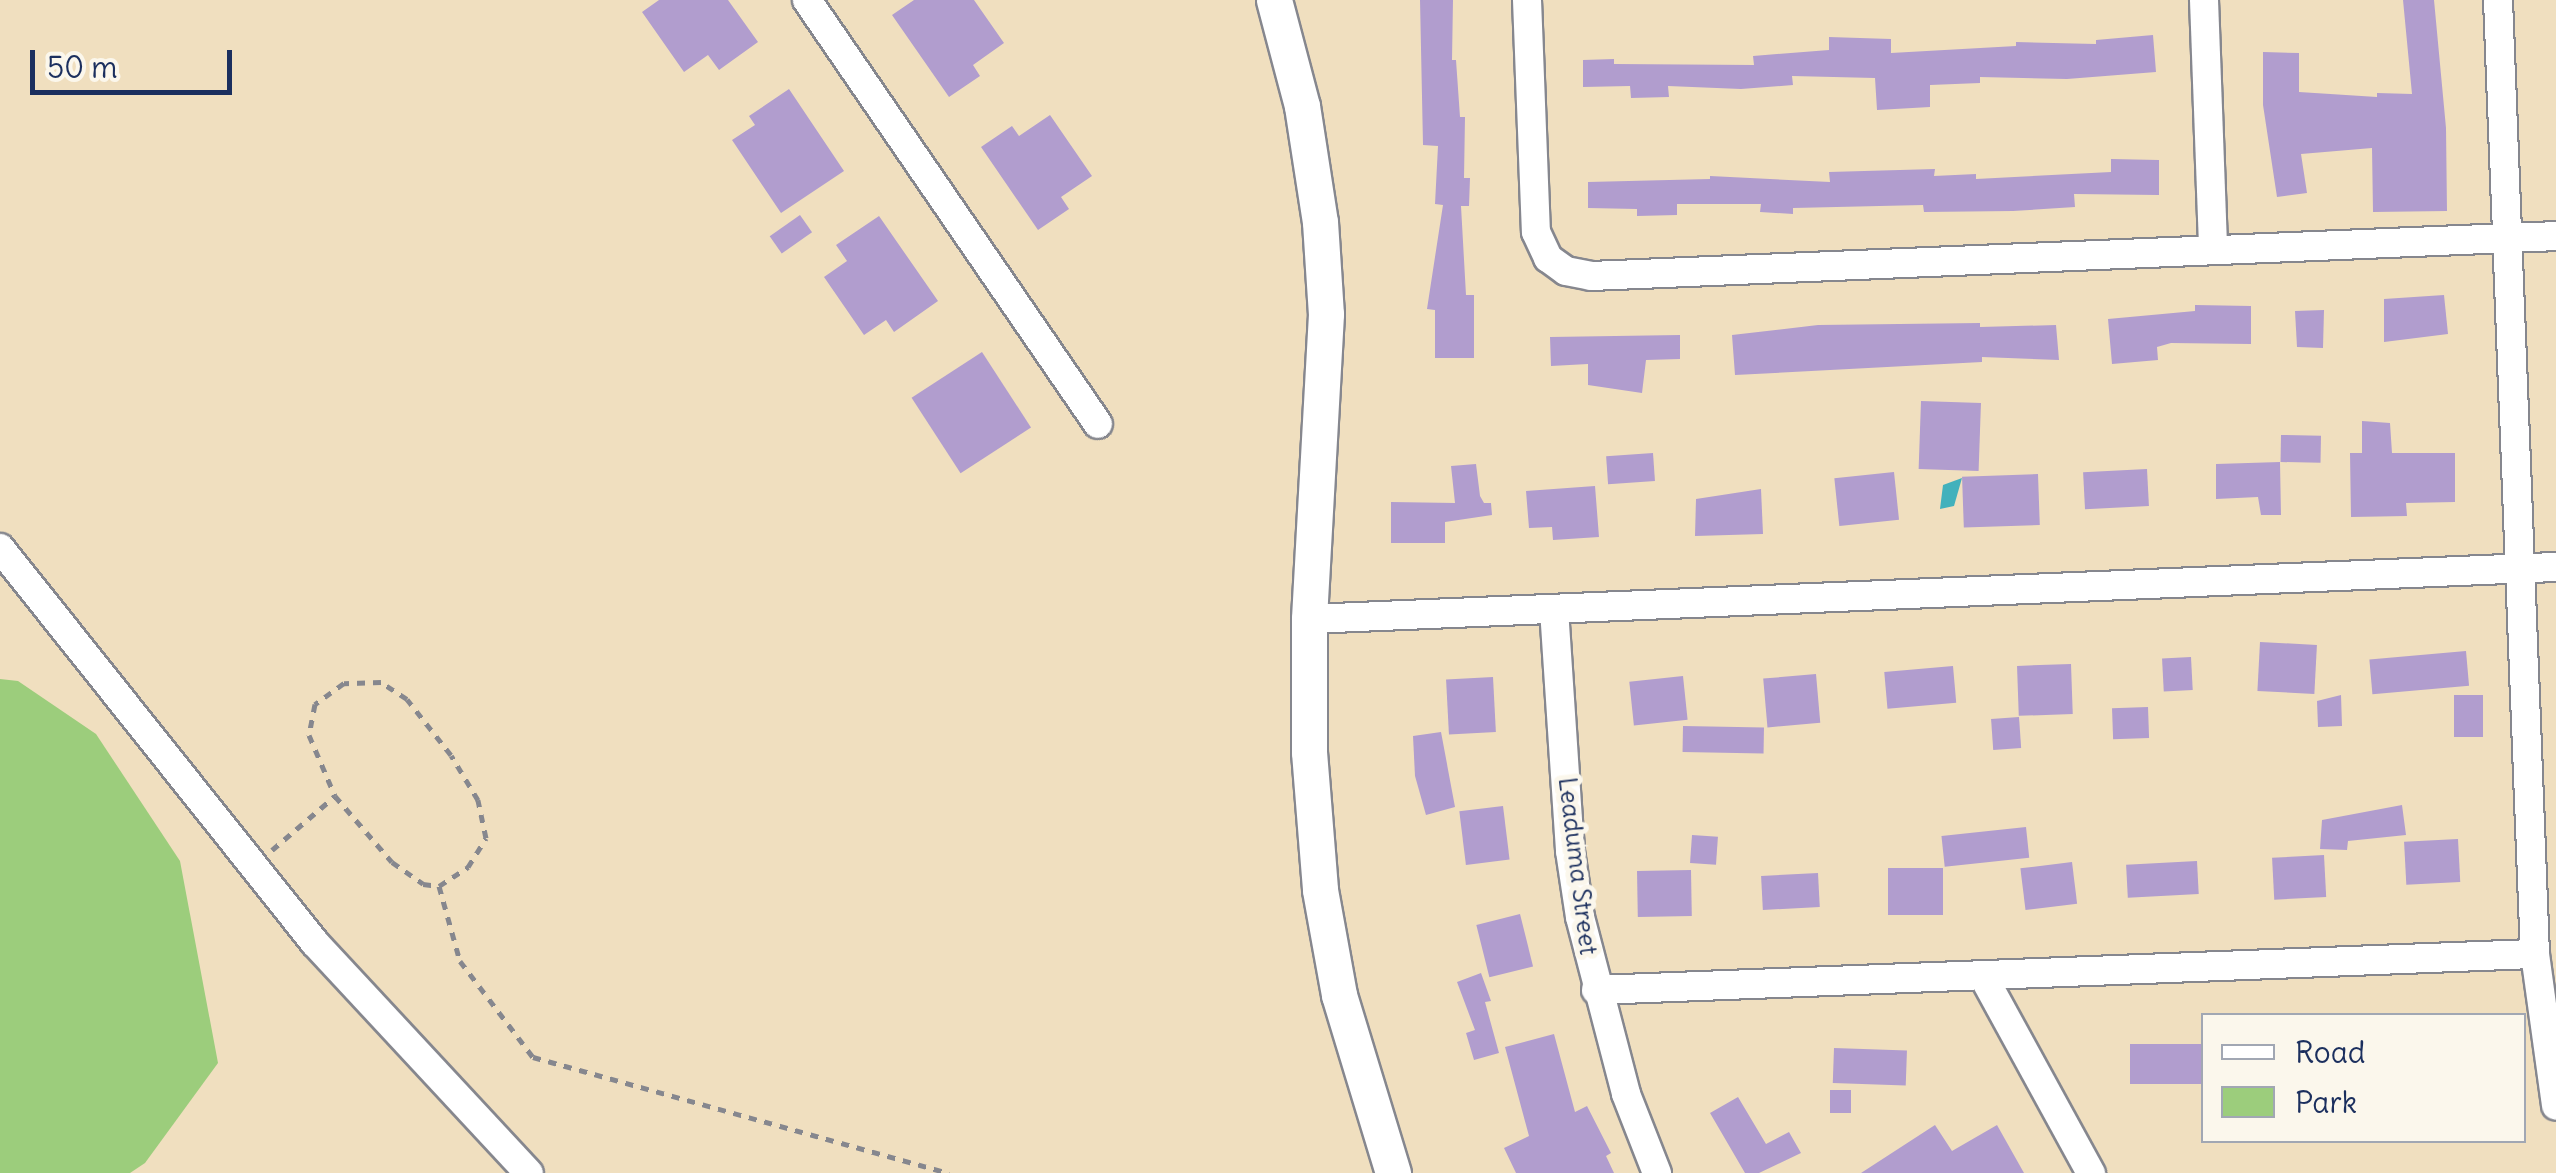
<!DOCTYPE html>
<html>
<head>
<meta charset="utf-8">
<style>
	body { margin:0 }
	#map { position:relative; width:2556px; height:1173px; overflow:hidden; background:#f0dfbf; font-family:Delius,sans-serif }
	div>[style] { position:absolute }
	.green>* { inset:0; background:#9ccd7c }
	.water>* { inset:0; background:#42b1bc }
	.building>* { inset:0; background:#b19dce; transform-origin:0 0 }
	.path>* { height:5px; margin-top:-2.5px; transform-origin:0; background:repeating-linear-gradient(90deg,#86878e 0 8px,transparent 0 16px) }
	.roads { filter:drop-shadow(2px 0 #86878e) drop-shadow(-2px 0 #86878e) drop-shadow(0 2px #86878e) drop-shadow(0 -2px #86878e) }
	.minor>* { height:28px; margin:-14px; padding:0 14px; transform-origin:14px; border-radius:14px; background:#fff }
	.major>* { height:35px; margin:-17.5px; padding:0 17.5px; transform-origin:17.5px; border-radius:17.5px; background:#fff }
	span { translate:-50% -50%; white-space:nowrap; text-align:center; line-height:1.15; -webkit-text-stroke:10px #fbf7ec; paint-order:stroke }
	.street-label { font-size:25px; color:#1b2f5e }
	.legend { position:absolute; left:2201px; top:1013px; width:325px; height:130px; box-sizing:border-box; background:#fbf7ec; border:2px solid #a1a7b3; margin:0; padding:12px 18px; list-style:none; font-size:30px; color:#1b2f5e }
	.legend li { display:flex; align-items:center; gap:20px; height:50px }
	.legend b { width:50px; border:2px solid #a1a7b3 }
	.scale { position:absolute; left:30px; top:50px; width:202px; height:45px; box-sizing:border-box; border:5px solid #1b2f5e; border-top:0; padding-left:12px; font-size:30px; line-height:35px; white-space:nowrap; color:#1b2f5e; -webkit-text-stroke:8px #fbf7ec; paint-order:stroke }
</style>
</head>
<body>
<div id="map">
	<div class="green">
		<i style="clip-path:polygon(0 679px,18px 681px,96px 734px,180px 861px,218px 1063px,145px 1163px,130px 1173px,0 1173px)"></i>
	</div>
	<div class="water">
		<i style="clip-path:polygon(1962px 478px,1954px 506px,1940px 509px,1943px 485px)"></i>
	</div>
	<div class="building">
		<i style="clip-path:polygon(659px 0,728px 0,758px 42px,719px 70px,708px 55px,684px 72px,642px 12px)"></i>
		<i style="clip-path:polygon(914px 0,974px 0,1004px 43px,973px 65px,980px 76px,949px 97px,892px 15px)"></i>
		<i style="clip-path:polygon(1420px 0,1453px 0,1452px 60px,1456px 60px,1460px 117px,1465px 117px,1464px 178px,1470px 178px,1469px 206px,1461px 206px,1466px 295px,1474px 295px,1474px 358px,1435px 358px,1435px 310px,1427px 309px,1443px 205px,1435px 204px,1438px 146px,1423px 145px)"></i>
		<i style="clip-path:polygon(2403px 0,2434px 0,2446px 128px,2447px 211px,2373px 212px,2372px 148px,2301px 154px,2307px 193px,2277px 197px,2263px 105px,2263px 52px,2299px 53px,2299px 92px,2377px 97px,2377px 93px,2412px 94px)"></i>
		<i style="clip-path:polygon(2153px 35px,2156px 72px,2067px 79px,1980px 77px,1980px 83px,1930px 85px,1930px 107px,1877px 110px,1875px 78px,1792px 76px,1793px 85px,1741px 89px,1668px 86px,1669px 97px,1631px 98px,1630px 86px,1583px 87px,1583px 60px,1614px 59px,1614px 64px,1754px 65px,1753px 56px,1829px 50px,1829px 37px,1891px 39px,1891px 53px,2016px 46px,2016px 42px,2096px 44px,2096px 40px)"></i>
		<i style="clip-path:polygon(789px 89px,844px 171px,781px 213px,732px 140px,755px 125px,749px 116px)"></i>
		<i style="clip-path:polygon(1050px 115px,1092px 176px,1061px 197px,1069px 209px,1038px 230px,981px 147px,1012px 126px,1019px 136px)"></i>
		<i style="clip-path:polygon(2111px 159px,2159px 160px,2159px 195px,2074px 194px,2075px 207px,2013px 211px,1924px 212px,1923px 205px,1793px 208px,1793px 214px,1760px 212px,1761px 204px,1677px 204px,1677px 215px,1637px 216px,1637px 209px,1588px 208px,1588px 182px,1710px 179px,1710px 176px,1830px 182px,1829px 172px,1935px 169px,1934px 176px,1976px 174px,1976px 179px,2111px 172px)"></i>
		<i style="left:800px;top:215px;width:21px;height:37px;rotate:55deg"></i>
		<i style="clip-path:polygon(879px 216px,938px 301px,894px 332px,886px 320px,864px 335px,824px 277px,847px 261px,836px 245px)"></i>
		<i style="clip-path:polygon(2444px 295px,2448px 334px,2384px 342px,2384px 299px)"></i>
		<i style="clip-path:polygon(2195px 305px,2251px 306px,2251px 344px,2171px 343px,2157px 347px,2158px 360px,2112px 364px,2108px 319px,2195px 311px)"></i>
		<i style="clip-path:polygon(2324px 310px,2323px 348px,2297px 347px,2295px 311px)"></i>
		<i style="clip-path:polygon(1980px 323px,1980px 327px,2056px 325px,2059px 360px,1982px 357px,1982px 362px,1735px 375px,1732px 335px,1818px 325px)"></i>
		<i style="clip-path:polygon(1680px 335px,1680px 359px,1646px 360px,1642px 393px,1588px 385px,1588px 364px,1551px 366px,1550px 337px)"></i>
		<i style="left:982px;top:352px;width:90px;height:84px;rotate:57deg"></i>
		<i style="left:1921px;top:401px;width:60px;height:68px;rotate:2deg"></i>
		<i style="clip-path:polygon(2362px 421px,2390px 423px,2392px 453px,2455px 453px,2455px 502px,2406px 503px,2407px 516px,2351px 517px,2350px 453px,2362px 453px)"></i>
		<i style="left:2281px;top:435px;width:40px;height:27px;rotate:1deg"></i>
		<i style="left:1653px;top:453px;width:28px;height:47px;rotate:86deg"></i>
		<i style="clip-path:polygon(2280px 462px,2281px 515px,2261px 515px,2258px 497px,2216px 499px,2216px 464px)"></i>
		<i style="clip-path:polygon(1476px 464px,1480px 496px,1484px 503px,1491px 503px,1492px 515px,1445px 522px,1445px 543px,1391px 543px,1391px 502px,1455px 503px,1451px 466px)"></i>
		<i style="left:2147px;top:469px;width:37px;height:64px;rotate:87deg"></i>
		<i style="left:1894px;top:472px;width:48px;height:60px;rotate:84deg"></i>
		<i style="left:2038px;top:474px;width:51px;height:76px;rotate:88deg"></i>
		<i style="clip-path:polygon(1595px 486px,1599px 537px,1553px 540px,1552px 527px,1529px 528px,1526px 491px)"></i>
		<i style="clip-path:polygon(1761px 489px,1763px 534px,1695px 536px,1696px 499px)"></i>
		<i style="left:2260px;top:642px;width:57px;height:49px;rotate:3deg"></i>
		<i style="left:2466px;top:651px;width:35px;height:97px;rotate:85deg"></i>
		<i style="left:2191px;top:657px;width:33px;height:29px;rotate:87deg"></i>
		<i style="left:2071px;top:664px;width:50px;height:54px;rotate:88deg"></i>
		<i style="left:1953px;top:666px;width:37px;height:69px;rotate:85deg"></i>
		<i style="left:1816px;top:674px;width:49px;height:53px;rotate:85deg"></i>
		<i style="left:1683px;top:676px;width:44px;height:54px;rotate:84deg"></i>
		<i style="left:1493px;top:677px;width:55px;height:47px;rotate:87deg"></i>
		<i style="clip-path:polygon(2341px 695px,2342px 726px,2318px 727px,2317px 701px)"></i>
		<i style="left:2483px;top:695px;width:42px;height:29px;rotate:90deg"></i>
		<i style="left:2148px;top:707px;width:31px;height:36px;rotate:88deg"></i>
		<i style="left:2019px;top:717px;width:31px;height:28px;rotate:86deg"></i>
		<i style="left:1683px;top:726px;width:81px;height:26px;rotate:1deg"></i>
		<i style="clip-path:polygon(1441px 732px,1455px 807px,1426px 815px,1415px 776px,1413px 736px)"></i>
		<i style="clip-path:polygon(2402px 805px,2406px 835px,2348px 841px,2347px 850px,2320px 849px,2322px 820px)"></i>
		<i style="left:1503px;top:806px;width:54px;height:44px;rotate:83deg"></i>
		<i style="left:2026px;top:827px;width:31px;height:85px;rotate:84deg"></i>
		<i style="left:1692px;top:835px;width:26px;height:28px;rotate:4deg"></i>
		<i style="left:2458px;top:839px;width:43px;height:54px;rotate:87deg"></i>
		<i style="left:2324px;top:855px;width:42px;height:52px;rotate:87deg"></i>
		<i style="left:2197px;top:861px;width:33px;height:71px;rotate:87deg"></i>
		<i style="left:2072px;top:862px;width:42px;height:52px;rotate:83deg"></i>
		<i style="left:1888px;top:868px;width:55px;height:47px"></i>
		<i style="left:1691px;top:870px;width:46px;height:54px;rotate:89deg"></i>
		<i style="left:1818px;top:873px;width:34px;height:57px;rotate:87deg"></i>
		<i style="left:1520px;top:914px;width:54px;height:45px;rotate:76deg"></i>
		<i style="clip-path:polygon(1481px 973px,1491px 1001px,1485px 1002px,1499px 1053px,1474px 1060px,1466px 1033px,1475px 1030px,1457px 982px)"></i>
		<i style="clip-path:polygon(1554px 1034px,1575px 1112px,1587px 1106px,1611px 1153px,1606px 1156px,1614px 1173px,1516px 1173px,1504px 1148px,1529px 1136px,1505px 1047px)"></i>
		<i style="left:2204px;top:1044px;width:40px;height:74px;rotate:90deg"></i>
		<i style="left:1834px;top:1048px;width:73px;height:35px;rotate:2deg"></i>
		<i style="left:1830px;top:1090px;width:21px;height:23px"></i>
		<i style="clip-path:polygon(1738px 1097px,1766px 1144px,1789px 1132px,1801px 1153px,1759px 1173px,1745px 1173px,1710px 1113px)"></i>
		<i style="clip-path:polygon(1935px 1125px,1952px 1151px,1997px 1125px,2024px 1173px,1861px 1173px)"></i>
	</div>
	<div class="path">
		<i style="left:272px;top:850px;width:83px;rotate:-40.6deg"></i>
		<i style="left:335px;top:796px;width:87px;rotate:49.2deg"></i>
		<i style="left:392px;top:862px;width:38px;rotate:35deg"></i>
		<i style="left:423px;top:884px;width:16px;rotate:7deg"></i>
		<i style="left:439px;top:886px;width:35px;rotate:-33deg"></i>
		<i style="left:468px;top:867px;width:34px;rotate:-58deg"></i>
		<i style="left:486px;top:838px;width:39px;rotate:-102deg"></i>
		<i style="left:478px;top:800px;width:52px;rotate:-121deg"></i>
		<i style="left:451px;top:755px;width:71px;rotate:-128.2deg"></i>
		<i style="left:407px;top:699px;width:31px;rotate:-147deg"></i>
		<i style="left:381px;top:682px;width:37px;rotate:178deg"></i>
		<i style="left:344px;top:683px;width:36px;rotate:144deg"></i>
		<i style="left:315px;top:704px;width:32px;rotate:101deg"></i>
		<i style="left:309px;top:735px;width:66px;rotate:66.9deg"></i>
		<i style="left:439px;top:886px;width:78px;rotate:74.4deg"></i>
		<i style="left:460px;top:961px;width:121px;rotate:52.8deg"></i>
		<i style="left:533px;top:1057px;width:432px;rotate:15.6deg"></i>
	</div>
	<div class="roads">
		<div class="minor">
			<i style="left:807px;top:0;width:514px;rotate:55.54deg"></i>
			<i style="left:1527px;top:0;width:232px;rotate:87.8deg"></i>
			<i style="left:1536px;top:232px;width:29px;rotate:65deg"></i>
			<i style="left:1548px;top:258px;width:22px;rotate:36deg"></i>
			<i style="left:1566px;top:271px;width:25px;rotate:11deg"></i>
			<i style="left:1591px;top:276px;width:966px;rotate:-2.37deg"></i>
			<i style="left:2204px;top:0;width:250px;rotate:87.9deg"></i>
			<i style="left:2498px;top:0;width:955px;rotate:87.78deg"></i>
			<i style="left:2535px;top:954px;width:153px;rotate:82.1deg"></i>
			<i style="left:0;top:548px;width:505px;rotate:51.43deg"></i>
			<i style="left:315px;top:943px;width:314px;rotate:47.1deg"></i>
			<i style="left:1554px;top:609px;width:243px;rotate:86.2deg"></i>
			<i style="left:1570px;top:851px;width:67px;rotate:81.4deg"></i>
			<i style="left:1580px;top:917px;width:183px;rotate:75.4deg"></i>
			<i style="left:1626px;top:1094px;width:85px;rotate:68.6deg"></i>
			<i style="left:1309px;top:619px;width:1248px;rotate:-2.39deg"></i>
			<i style="left:1983px;top:976px;width:225px;rotate:61.3deg"></i>
			<i style="left:1596px;top:990px;width:940px;rotate:-2.2deg"></i>
		</div>
		<div class="major">
			<i style="left:1274px;top:0;width:110px;rotate:75.2deg"></i>
			<i style="left:1302px;top:106px;width:117px;rotate:81.2deg"></i>
			<i style="left:1320px;top:222px;width:92px;rotate:86.3deg"></i>
			<i style="left:1326px;top:314px;width:305px;rotate:93.2deg"></i>
			<i style="left:1309px;top:619px;width:133px;rotate:90deg"></i>
			<i style="left:1309px;top:752px;width:138px;rotate:85.4deg"></i>
			<i style="left:1320px;top:890px;width:107px;rotate:79.7deg"></i>
			<i style="left:1339px;top:995px;width:186px;rotate:73.1deg"></i>
		</div>
	</div>
	<div class="street-label">
		<span style="left:1578px;top:866px;rotate:83deg">Leaduma Street</span>
	</div>
	<ul class="legend">
	<li><b style="height:12px;background:#fff"></b>Road</li>
	<li><b style="height:28px;background:#9ccd7c"></b>Park</li>
	</ul>
	<div class="scale">50 m</div>
</div>
</body>
</html>
